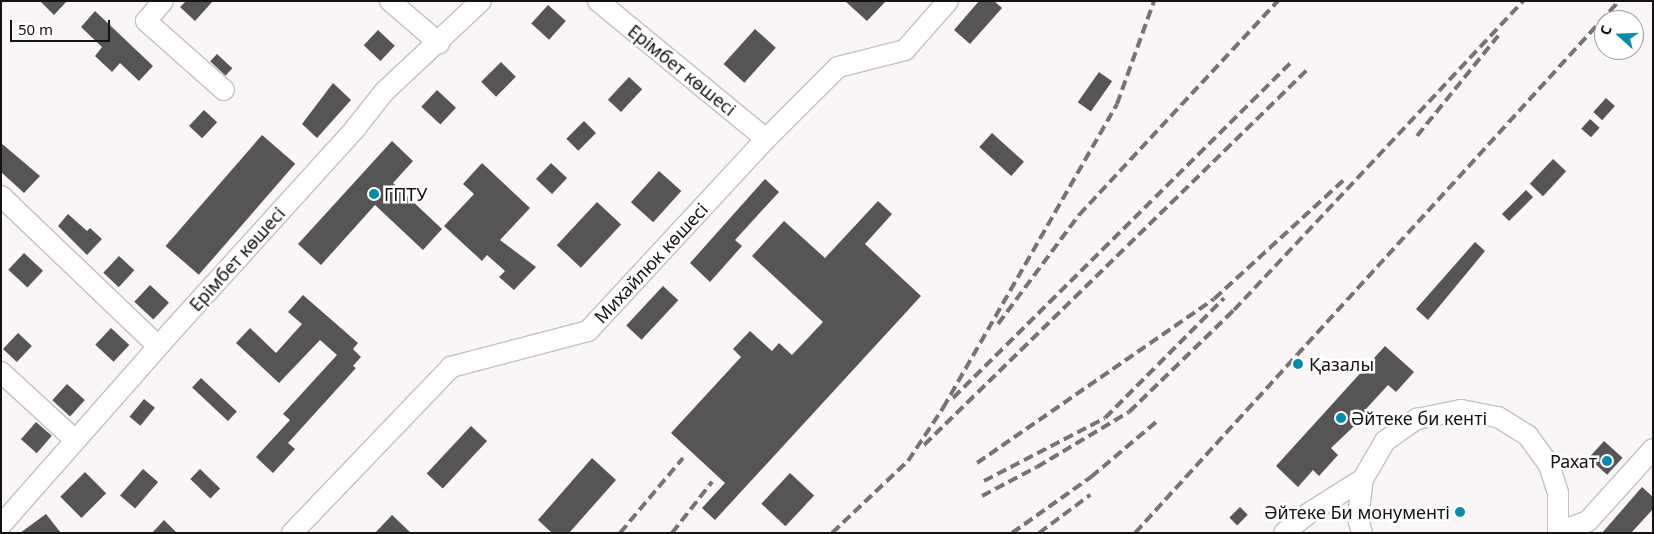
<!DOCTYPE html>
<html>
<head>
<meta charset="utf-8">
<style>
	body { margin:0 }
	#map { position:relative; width:1654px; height:534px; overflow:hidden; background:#faf6f6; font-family:"Noto Sans",sans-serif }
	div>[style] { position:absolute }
	.building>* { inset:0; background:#575454; transform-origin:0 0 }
	.roads { filter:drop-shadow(1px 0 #c5c1c0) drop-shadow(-1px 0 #c5c1c0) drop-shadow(0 1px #c5c1c0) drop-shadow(0 -1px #c5c1c0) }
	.minor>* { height:20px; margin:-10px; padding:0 10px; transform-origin:10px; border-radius:10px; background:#fff }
	.rail>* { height:4px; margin-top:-2px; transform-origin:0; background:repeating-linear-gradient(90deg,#767373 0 10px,transparent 0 15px) }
	.dots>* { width:14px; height:14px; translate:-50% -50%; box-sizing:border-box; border:2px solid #fff; border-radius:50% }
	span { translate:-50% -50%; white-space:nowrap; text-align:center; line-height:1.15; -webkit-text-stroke:5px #fff; paint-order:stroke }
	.street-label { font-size:18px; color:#141212 }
	.poi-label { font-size:18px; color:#141212 }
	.left { translate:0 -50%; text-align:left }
	.right { translate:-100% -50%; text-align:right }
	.frame { position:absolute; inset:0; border:2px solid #141212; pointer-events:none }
	.north { position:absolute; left:1594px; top:10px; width:50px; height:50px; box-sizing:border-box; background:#fff; border:1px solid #a1a0a0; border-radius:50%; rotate:290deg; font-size:14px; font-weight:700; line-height:20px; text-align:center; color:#141212 }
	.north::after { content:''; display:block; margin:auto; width:18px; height:22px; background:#068aab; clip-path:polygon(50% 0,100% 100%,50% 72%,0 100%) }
	.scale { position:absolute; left:10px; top:20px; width:100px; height:22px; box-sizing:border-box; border:2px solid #141212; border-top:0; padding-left:6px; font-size:15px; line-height:18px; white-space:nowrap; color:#141212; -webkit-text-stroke:4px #fff; paint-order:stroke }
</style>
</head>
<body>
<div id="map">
	<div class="building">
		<i style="clip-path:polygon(40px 1px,67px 1px,54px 15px)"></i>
		<i style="clip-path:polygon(186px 1px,213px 1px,195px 21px,180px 7px)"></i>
		<i style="clip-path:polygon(845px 1px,886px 1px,867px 21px)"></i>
		<i style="clip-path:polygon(979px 1px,994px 1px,1002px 8px,970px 44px,954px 30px)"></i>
		<i style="left:548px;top:5px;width:24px;height:25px;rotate:42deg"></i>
		<i style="clip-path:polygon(95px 11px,153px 66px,139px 81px,120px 63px,112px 72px,95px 56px,102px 47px,81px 27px)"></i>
		<i style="left:755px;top:29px;width:28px;height:47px;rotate:42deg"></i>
		<i style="left:378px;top:30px;width:23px;height:21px;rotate:43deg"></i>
		<i style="left:217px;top:54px;width:21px;height:10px;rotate:43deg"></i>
		<i style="left:501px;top:62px;width:21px;height:28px;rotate:45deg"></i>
		<i style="left:1099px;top:72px;width:16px;height:37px;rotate:35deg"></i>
		<i style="left:629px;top:77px;width:18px;height:31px;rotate:43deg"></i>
		<i style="clip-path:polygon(333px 83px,351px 100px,317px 138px,302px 124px)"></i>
		<i style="left:437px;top:90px;width:26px;height:23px;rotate:43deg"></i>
		<i style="left:1606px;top:98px;width:12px;height:19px;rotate:42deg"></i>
		<i style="left:204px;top:110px;width:18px;height:22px;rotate:43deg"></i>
		<i style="left:1590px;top:119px;width:13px;height:13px;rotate:42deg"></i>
		<i style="left:584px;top:121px;width:17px;height:25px;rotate:45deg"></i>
		<i style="left:992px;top:133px;width:43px;height:19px;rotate:42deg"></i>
		<i style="left:262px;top:135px;width:44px;height:147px;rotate:41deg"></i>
		<i style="clip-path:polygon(392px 141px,413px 161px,393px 183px,442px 229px,423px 250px,375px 205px,321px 265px,298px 244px)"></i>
		<i style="clip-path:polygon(1px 143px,40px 176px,24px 193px,1px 172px)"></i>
		<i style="left:1553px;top:159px;width:18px;height:34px;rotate:43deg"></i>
		<i style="clip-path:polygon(482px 163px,530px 208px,500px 240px,536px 267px,514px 290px,499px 277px,505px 271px,487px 255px,482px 261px,444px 226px,474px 194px,463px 184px)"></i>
		<i style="left:551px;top:163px;width:22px;height:22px;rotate:43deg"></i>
		<i style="left:659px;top:171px;width:30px;height:42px;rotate:42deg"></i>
		<i style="clip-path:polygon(765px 179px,779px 192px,735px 240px,742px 246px,710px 282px,690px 263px)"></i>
		<i style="left:1526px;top:190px;width:10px;height:34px;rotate:45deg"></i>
		<i style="clip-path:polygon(878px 201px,892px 214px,865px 244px,921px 296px,715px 520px,702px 508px,725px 483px,671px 433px,741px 357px,733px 349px,750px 331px,772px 351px,779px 343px,792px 355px,823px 322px,752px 256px,784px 221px,825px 258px)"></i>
		<i style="left:597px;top:202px;width:33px;height:59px;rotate:43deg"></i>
		<i style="clip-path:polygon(68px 214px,87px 231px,90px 228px,102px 239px,87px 255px,58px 226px)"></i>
		<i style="clip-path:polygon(1475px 242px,1485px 251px,1428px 320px,1416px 309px)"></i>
		<i style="left:24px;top:253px;width:26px;height:23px;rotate:43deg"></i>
		<i style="left:119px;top:256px;width:21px;height:23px;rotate:43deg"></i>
		<i style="left:150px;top:285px;width:26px;height:23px;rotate:43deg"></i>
		<i style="left:663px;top:286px;width:21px;height:54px;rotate:43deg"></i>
		<i style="clip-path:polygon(303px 295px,358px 343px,353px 349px,361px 357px,353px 366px,356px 368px,288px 443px,295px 449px,273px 473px,256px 457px,290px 420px,283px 414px,337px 355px,320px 340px,279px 383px,236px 343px,250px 328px,276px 353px,302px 324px,288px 312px)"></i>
		<i style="left:111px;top:328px;width:25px;height:23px;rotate:43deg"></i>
		<i style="left:18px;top:333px;width:19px;height:22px;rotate:43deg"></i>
		<i style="clip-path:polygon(1385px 346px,1414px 372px,1396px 392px,1388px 385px,1366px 409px,1369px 412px,1331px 448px,1338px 455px,1319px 476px,1313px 470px,1298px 487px,1276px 466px)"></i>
		<i style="left:201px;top:378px;width:49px;height:13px;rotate:43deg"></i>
		<i style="left:67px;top:384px;width:24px;height:22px;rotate:42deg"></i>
		<i style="left:144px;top:399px;width:14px;height:23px;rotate:39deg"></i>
		<i style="left:36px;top:422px;width:21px;height:23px;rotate:41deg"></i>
		<i style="left:471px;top:426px;width:22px;height:65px;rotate:43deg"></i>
		<i style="left:1604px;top:441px;width:25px;height:23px;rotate:42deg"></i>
		<i style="clip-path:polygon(592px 458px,616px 480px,569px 533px,552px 533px,538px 520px)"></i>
		<i style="left:143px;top:469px;width:20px;height:35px;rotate:41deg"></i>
		<i style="left:200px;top:469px;width:28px;height:14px;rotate:44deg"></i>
		<i style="left:85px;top:472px;width:30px;height:35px;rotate:45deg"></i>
		<i style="left:790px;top:473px;width:33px;height:42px;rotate:43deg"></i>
		<i style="clip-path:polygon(1642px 487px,1653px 497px,1653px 509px,1631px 533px,1602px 533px)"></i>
		<i style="left:1240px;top:507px;width:11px;height:15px;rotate:45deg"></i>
		<i style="clip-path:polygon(46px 514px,61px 533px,20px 533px)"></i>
		<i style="clip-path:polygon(392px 515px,411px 533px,375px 533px)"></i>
		<i style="clip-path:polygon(164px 520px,177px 533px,152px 533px)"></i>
	</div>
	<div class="roads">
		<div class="minor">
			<i style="left:163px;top:1px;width:26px;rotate:130deg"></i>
			<i style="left:146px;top:21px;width:104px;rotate:41.5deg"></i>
			<i style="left:390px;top:1px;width:65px;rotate:40.6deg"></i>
			<i style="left:598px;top:1px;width:217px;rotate:39.4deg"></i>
			<i style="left:1px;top:196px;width:217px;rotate:43.7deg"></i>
			<i style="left:1px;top:372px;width:100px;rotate:42.6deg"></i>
			<i style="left:1px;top:525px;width:256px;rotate:-48.6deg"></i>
			<i style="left:170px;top:333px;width:274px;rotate:-47.8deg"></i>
			<i style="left:354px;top:130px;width:48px;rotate:-51.7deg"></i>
			<i style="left:384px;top:92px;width:133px;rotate:-43.2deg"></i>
			<i style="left:1558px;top:532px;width:32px;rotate:-20deg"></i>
			<i style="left:1588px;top:521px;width:97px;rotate:-47.9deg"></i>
			<i style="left:292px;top:533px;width:230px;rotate:-46.2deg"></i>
			<i style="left:451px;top:367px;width:142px;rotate:-14.7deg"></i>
			<i style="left:588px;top:331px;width:262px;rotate:-47.2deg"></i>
			<i style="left:766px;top:139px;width:102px;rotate:-45deg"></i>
			<i style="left:838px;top:67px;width:69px;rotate:-14.2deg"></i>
			<i style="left:905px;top:50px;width:65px;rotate:-48.7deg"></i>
			<i style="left:1284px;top:533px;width:28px;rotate:-39deg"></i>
			<i style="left:1306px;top:515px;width:67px;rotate:-32.3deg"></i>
			<i style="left:1362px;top:533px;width:16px;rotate:-105deg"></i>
			<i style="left:1358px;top:518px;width:39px;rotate:-83deg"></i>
			<i style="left:1363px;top:479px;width:44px;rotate:-59.9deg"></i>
			<i style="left:1385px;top:441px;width:39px;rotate:-35deg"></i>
			<i style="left:1417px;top:419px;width:45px;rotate:-11.6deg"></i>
			<i style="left:1461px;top:410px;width:38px;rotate:11deg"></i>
			<i style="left:1498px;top:417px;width:36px;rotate:32deg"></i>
			<i style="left:1528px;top:436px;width:36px;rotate:54deg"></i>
			<i style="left:1549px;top:465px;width:29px;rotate:72deg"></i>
			<i style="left:1558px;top:493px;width:40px;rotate:90deg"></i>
		</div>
	</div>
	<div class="rail">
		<i style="left:1417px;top:136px;width:129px;rotate:-51deg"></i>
		<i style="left:998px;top:324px;width:136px;rotate:-53.4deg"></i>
		<i style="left:1079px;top:215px;width:292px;rotate:-47.1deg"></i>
		<i style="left:953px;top:398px;width:475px;rotate:-44.8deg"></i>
		<i style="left:924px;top:445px;width:539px;rotate:-44.4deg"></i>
		<i style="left:977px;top:463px;width:288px;rotate:-34.7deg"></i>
		<i style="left:1214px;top:299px;width:176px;rotate:-42.5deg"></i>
		<i style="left:984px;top:481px;width:136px;rotate:-27.5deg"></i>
		<i style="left:1105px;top:418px;width:169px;rotate:-45.2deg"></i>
		<i style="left:982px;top:496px;width:62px;rotate:-27.8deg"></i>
		<i style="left:1037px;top:467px;width:107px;rotate:-30.9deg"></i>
		<i style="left:1129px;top:412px;width:146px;rotate:-44.2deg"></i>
		<i style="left:1234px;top:310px;width:423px;rotate:-46.9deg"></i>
		<i style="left:620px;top:533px;width:98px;rotate:-50deg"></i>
		<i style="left:672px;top:533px;width:65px;rotate:-51.9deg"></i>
		<i style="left:832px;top:533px;width:105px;rotate:-43.5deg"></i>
		<i style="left:908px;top:461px;width:64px;rotate:-56.6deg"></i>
		<i style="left:943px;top:408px;width:350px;rotate:-60.2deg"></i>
		<i style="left:1117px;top:104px;width:109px;rotate:-70.2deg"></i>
		<i style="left:1012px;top:533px;width:97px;rotate:-35.3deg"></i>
		<i style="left:1091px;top:477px;width:85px;rotate:-40.2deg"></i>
		<i style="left:1039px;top:533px;width:64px;rotate:-36.7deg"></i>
		<i style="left:1135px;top:533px;width:719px;rotate:-47.7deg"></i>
	</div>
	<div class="dots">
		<i style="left:374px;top:194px;background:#068aab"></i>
		<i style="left:1298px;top:364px;background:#068aab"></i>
		<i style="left:1341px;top:418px;background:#068aab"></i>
		<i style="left:1607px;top:461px;background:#068aab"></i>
		<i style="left:1460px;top:512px;background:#068aab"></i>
	</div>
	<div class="street-label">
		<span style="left:682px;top:70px;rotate:39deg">Ерімбет көшесі</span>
		<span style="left:237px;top:259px;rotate:-48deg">Ерімбет көшесі</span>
		<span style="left:651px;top:263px;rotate:-47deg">Михайлюк көшесі</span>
	</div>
	<div class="poi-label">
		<span class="left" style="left:384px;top:194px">ГПТУ</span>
		<span class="left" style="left:1309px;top:364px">Қазалы</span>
		<span class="left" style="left:1351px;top:418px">Әйтеке би кенті</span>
		<span class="right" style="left:1597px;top:461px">Рахат</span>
		<span class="right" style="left:1450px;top:512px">Əйтеке Би монументі</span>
	</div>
	<div class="frame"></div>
	<div class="north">С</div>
	<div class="scale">50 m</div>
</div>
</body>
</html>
